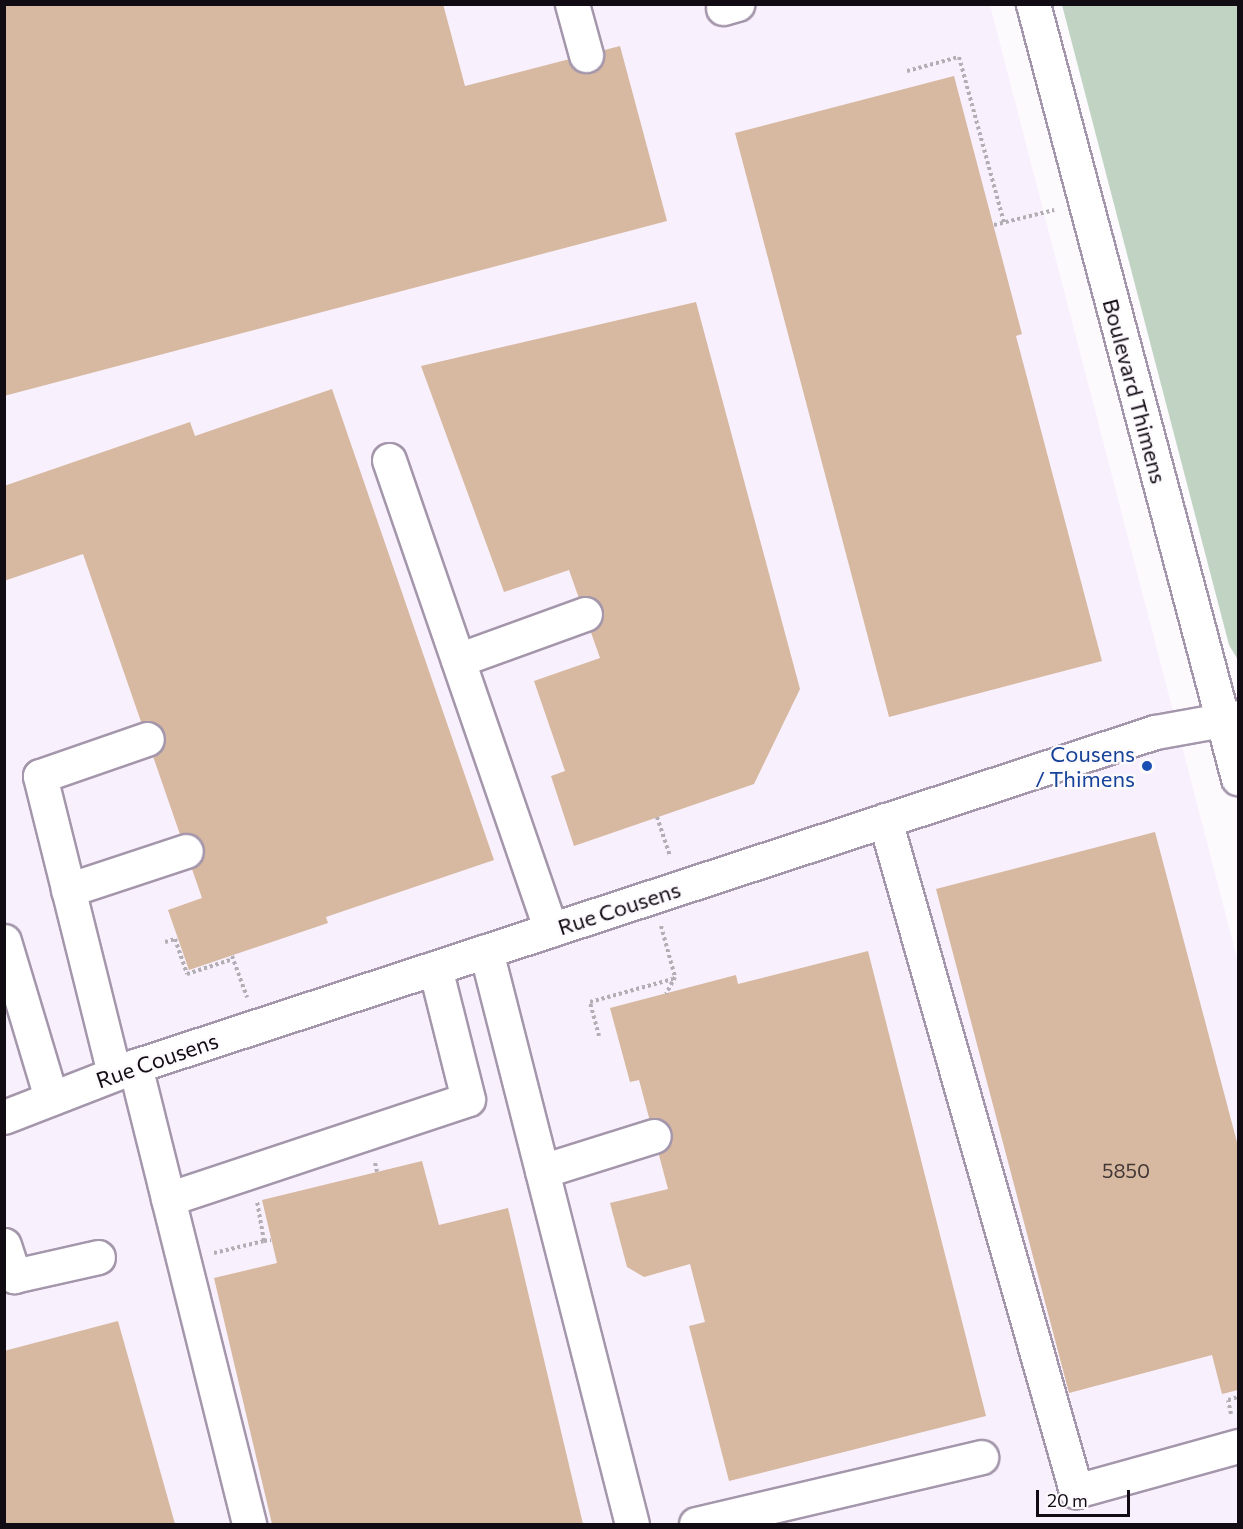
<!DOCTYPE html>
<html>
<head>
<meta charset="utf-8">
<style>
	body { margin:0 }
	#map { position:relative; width:1243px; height:1529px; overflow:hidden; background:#fdfafe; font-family:Commissioner,sans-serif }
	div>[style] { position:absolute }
	.built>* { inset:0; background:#f8f0fc }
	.green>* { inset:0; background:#c1d4c4 }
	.building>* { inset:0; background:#d7b8a0 }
	.path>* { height:4px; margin-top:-2px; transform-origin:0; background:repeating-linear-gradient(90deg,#b2aeb3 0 3px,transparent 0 6px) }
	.roads { filter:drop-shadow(2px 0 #a496ab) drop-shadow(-2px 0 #a496ab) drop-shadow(0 2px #a496ab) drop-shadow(0 -2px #a496ab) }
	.minor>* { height:33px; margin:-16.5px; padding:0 16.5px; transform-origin:16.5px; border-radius:16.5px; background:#fff }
	.dots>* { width:16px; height:16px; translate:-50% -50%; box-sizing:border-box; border:3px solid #fdfafe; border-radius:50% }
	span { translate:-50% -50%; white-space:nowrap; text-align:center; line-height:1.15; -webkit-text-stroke:4.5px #fdfafe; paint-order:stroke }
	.number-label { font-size:20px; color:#423736 }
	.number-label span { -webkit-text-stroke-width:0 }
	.street-label { font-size:22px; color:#110c13 }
	.transit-label { font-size:22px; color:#164399 }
	.right { translate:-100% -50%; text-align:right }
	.frame { position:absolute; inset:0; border:6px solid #110c13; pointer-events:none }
	.scale { position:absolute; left:1036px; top:1490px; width:94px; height:27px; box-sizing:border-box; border:3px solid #110c13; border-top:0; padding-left:8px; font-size:18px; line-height:21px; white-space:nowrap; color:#110c13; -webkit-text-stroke:4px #fdfafe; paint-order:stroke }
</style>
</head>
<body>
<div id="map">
	<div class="built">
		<i style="clip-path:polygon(5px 5px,990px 5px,1238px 962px,1238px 1524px,5px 1524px)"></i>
	</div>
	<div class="green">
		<i style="clip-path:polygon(1062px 5px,1238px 5px,1238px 660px,1229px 645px)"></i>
	</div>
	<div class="building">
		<i style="clip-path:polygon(4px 4px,443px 4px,465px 86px,620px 46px,667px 221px,4px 396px)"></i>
		<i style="clip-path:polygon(954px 76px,1022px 334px,1016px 336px,1102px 661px,889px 717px,735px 133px)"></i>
		<i style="clip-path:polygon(696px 302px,800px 689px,754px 784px,574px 846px,551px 776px,565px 771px,534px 681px,600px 658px,569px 570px,504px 592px,421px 366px)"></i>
		<i style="clip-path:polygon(332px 389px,494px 860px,326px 917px,328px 923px,189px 970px,168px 910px,202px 898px,83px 554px,4px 581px,4px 486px,190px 422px,195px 436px)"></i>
		<i style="clip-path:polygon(1155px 832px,1238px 1146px,1238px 1390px,1222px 1394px,1212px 1355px,1069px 1393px,936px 889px)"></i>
		<i style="clip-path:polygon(868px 951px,986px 1416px,729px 1481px,689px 1326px,705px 1322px,690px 1264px,644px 1277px,627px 1267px,610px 1203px,668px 1189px,639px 1080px,630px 1082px,610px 1008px,736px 975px,738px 984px)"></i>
		<i style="clip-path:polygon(422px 1161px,439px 1225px,508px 1208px,583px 1524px,272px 1524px,214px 1278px,277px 1263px,262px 1200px)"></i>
		<i style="clip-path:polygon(118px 1321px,175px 1524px,4px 1524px,4px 1351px)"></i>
	</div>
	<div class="path">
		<i style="left:907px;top:71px;width:54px;rotate:-15.1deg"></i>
		<i style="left:959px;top:57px;width:172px;rotate:74.8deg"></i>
		<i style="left:994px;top:225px;width:62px;rotate:-14deg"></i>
		<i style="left:657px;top:817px;width:41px;rotate:71.6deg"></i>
		<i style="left:661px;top:926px;width:53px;rotate:74.6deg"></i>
		<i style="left:675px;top:977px;width:19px;rotate:118deg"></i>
		<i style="left:165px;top:942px;width:10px;rotate:-17deg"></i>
		<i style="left:175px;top:939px;width:37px;rotate:71deg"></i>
		<i style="left:187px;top:974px;width:48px;rotate:-18.1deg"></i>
		<i style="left:232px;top:956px;width:44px;rotate:69.9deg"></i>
		<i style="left:599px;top:1036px;width:35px;rotate:-105deg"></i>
		<i style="left:590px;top:1002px;width:86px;rotate:-15.5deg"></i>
		<i style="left:375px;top:1163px;width:9px;rotate:77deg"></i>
		<i style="left:264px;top:1241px;width:7px;rotate:-8deg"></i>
		<i style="left:214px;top:1253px;width:51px;rotate:-13.5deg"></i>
		<i style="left:264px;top:1241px;width:40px;rotate:-100deg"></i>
		<i style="left:1231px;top:1414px;width:14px;rotate:-102deg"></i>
		<i style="left:1228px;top:1400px;width:10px;rotate:-17deg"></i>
	</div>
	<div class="roads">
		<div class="minor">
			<i style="left:572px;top:4px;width:53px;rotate:74.6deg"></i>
			<i style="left:1033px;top:4px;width:801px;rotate:75.17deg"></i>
			<i style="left:723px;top:8px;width:15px;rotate:-16deg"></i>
			<i style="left:389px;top:460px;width:497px;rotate:71deg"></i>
			<i style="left:458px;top:660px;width:135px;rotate:-19.9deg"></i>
			<i style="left:885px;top:820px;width:698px;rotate:74.11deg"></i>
			<i style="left:1076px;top:1491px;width:168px;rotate:-15.5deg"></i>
			<i style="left:68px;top:890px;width:124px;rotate:-18.3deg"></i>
			<i style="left:4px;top:941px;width:164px;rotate:73.3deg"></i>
			<i style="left:486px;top:951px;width:591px;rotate:75.71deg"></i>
			<i style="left:135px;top:1066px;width:472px;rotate:76deg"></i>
			<i style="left:114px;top:1073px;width:306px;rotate:-104deg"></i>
			<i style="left:40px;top:776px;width:113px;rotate:-19.1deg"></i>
			<i style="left:4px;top:1117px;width:141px;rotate:-21.3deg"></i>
			<i style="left:135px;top:1066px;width:1073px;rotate:-18.13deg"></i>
			<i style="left:1155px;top:732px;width:84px;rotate:-10.2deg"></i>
			<i style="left:542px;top:1171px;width:117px;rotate:-17.4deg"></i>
			<i style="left:168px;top:1199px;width:316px;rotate:-18.4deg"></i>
			<i style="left:468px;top:1099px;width:135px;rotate:-104.1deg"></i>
			<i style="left:4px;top:1245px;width:33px;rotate:72deg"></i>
			<i style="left:14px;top:1276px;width:86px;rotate:-12.7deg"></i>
			<i style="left:696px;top:1524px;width:293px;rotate:-13.2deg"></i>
		</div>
	</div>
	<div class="dots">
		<i style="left:1147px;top:766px;background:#1a4fb4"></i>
	</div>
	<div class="number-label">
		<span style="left:1126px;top:1170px">5850</span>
	</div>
	<div class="street-label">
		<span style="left:1135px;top:391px;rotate:75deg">Boulevard Thimens</span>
		<span style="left:619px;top:908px;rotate:-18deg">Rue Cousens</span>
		<span style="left:157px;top:1060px;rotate:-19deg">Rue Cousens</span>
	</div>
	<div class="transit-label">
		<span class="right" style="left:1135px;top:766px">Cousens<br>/ Thimens</span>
	</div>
	<div class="frame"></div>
	<div class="scale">20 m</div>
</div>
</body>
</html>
